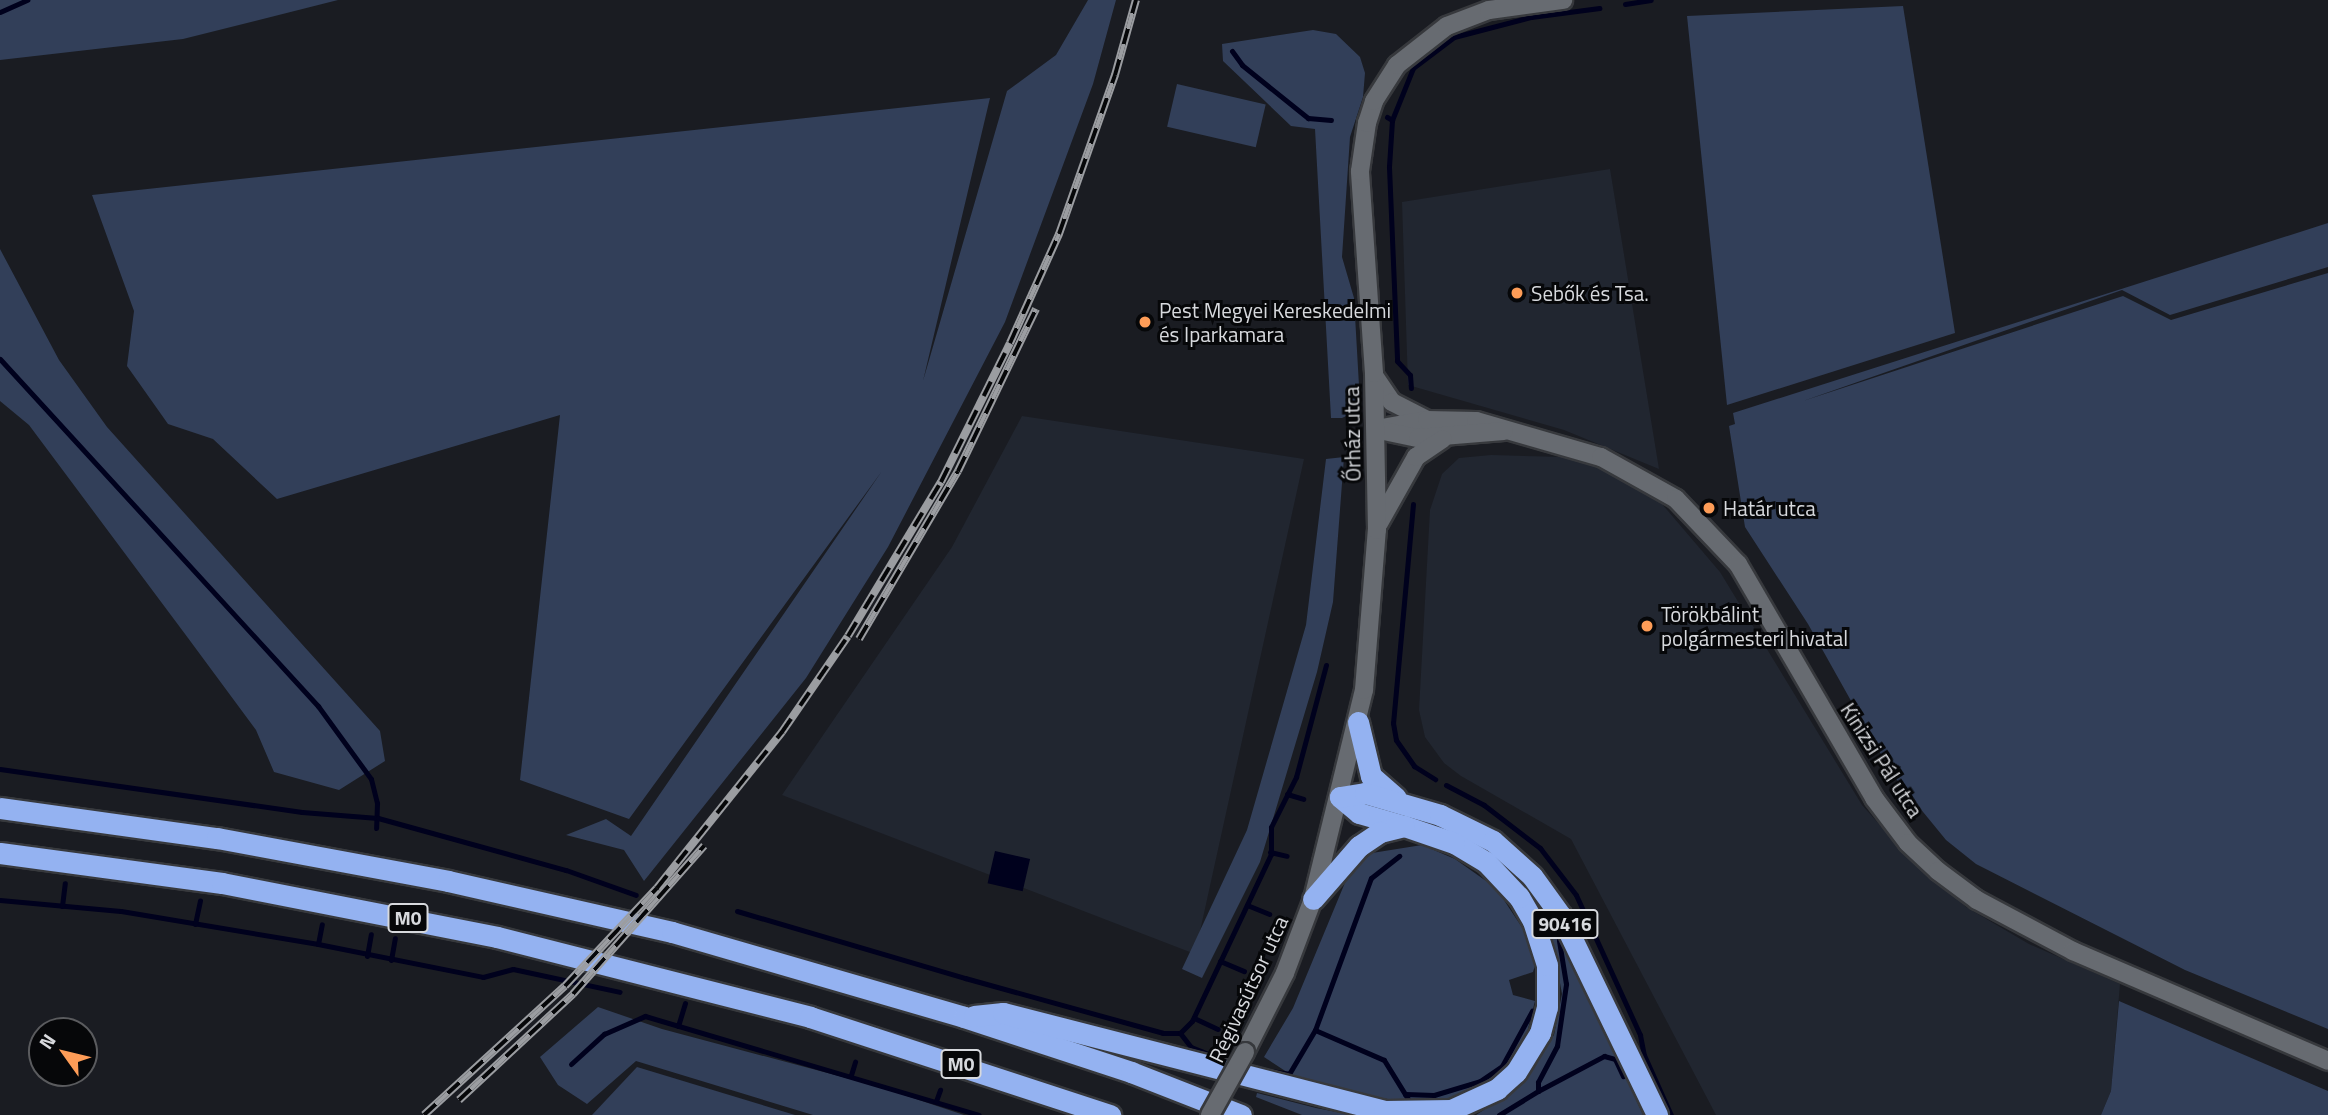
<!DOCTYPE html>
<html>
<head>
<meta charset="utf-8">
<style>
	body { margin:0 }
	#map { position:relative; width:2328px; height:1115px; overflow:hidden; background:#1a1c22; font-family:"Titillium Web",sans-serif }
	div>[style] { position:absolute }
	.built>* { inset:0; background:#212630 }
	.green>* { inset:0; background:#323f59; transform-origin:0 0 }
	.water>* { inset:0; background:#00011d; transform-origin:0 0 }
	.stream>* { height:5px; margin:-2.5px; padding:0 2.5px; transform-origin:2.5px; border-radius:2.5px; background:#00011d }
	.roads { filter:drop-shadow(2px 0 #37393d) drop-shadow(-2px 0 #37393d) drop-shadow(0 2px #37393d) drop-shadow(0 -2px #37393d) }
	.minor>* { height:18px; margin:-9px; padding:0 9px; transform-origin:9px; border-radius:9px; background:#676b71 }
	.highway>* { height:21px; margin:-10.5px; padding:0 10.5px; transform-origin:10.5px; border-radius:10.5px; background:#94b2f1 }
	.rail>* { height:8px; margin-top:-4px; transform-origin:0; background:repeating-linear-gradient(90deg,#060709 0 16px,#9b9da1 0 32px); box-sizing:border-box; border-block:2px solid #9b9da1 }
	.bridges { filter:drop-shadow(2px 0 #37393d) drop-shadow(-2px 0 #37393d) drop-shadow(0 2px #37393d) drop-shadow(0 -2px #37393d) }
	.minor-bridge>* { height:18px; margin:-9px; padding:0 9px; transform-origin:9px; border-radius:9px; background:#676b71 }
	.dots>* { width:19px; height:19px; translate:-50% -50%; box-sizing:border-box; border:4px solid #060709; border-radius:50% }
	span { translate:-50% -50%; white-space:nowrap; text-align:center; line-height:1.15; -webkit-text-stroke:6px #060709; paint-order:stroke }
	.shield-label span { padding:2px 5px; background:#060709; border:2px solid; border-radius:5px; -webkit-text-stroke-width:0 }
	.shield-label { font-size:19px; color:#d7d9dd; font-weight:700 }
	.poi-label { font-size:21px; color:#d7d9dd }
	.left { translate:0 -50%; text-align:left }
	.street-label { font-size:21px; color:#d7d9dd }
	.north { position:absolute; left:28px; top:1017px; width:70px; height:70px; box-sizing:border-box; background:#060709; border:2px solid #5a5b5e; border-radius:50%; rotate:304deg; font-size:19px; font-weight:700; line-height:28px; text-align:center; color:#d7d9dd }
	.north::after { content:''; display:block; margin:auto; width:24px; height:32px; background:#fd9c57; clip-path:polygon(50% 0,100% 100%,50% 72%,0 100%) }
</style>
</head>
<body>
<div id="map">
	<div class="built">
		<i style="clip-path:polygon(1610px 169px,1659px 469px,1564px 430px,1408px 385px,1402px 202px)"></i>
		<i style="clip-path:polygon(1022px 416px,1304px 459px,1195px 954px,782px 795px,952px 547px)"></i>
		<i style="clip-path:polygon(1491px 455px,1564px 457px,1610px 471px,1662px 504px,1720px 572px,1862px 805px,1895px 842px,1966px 907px,2029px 944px,2120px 984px,2111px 1091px,2101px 1115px,1716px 1115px,1571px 839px,1461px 776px,1444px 763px,1425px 737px,1419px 710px,1430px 510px,1442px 474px,1459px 458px)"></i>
	</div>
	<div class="green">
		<i style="clip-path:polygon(0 0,338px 0,183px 39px,0 60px)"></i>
		<i style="clip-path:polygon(1088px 0,1116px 0,1093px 84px,1005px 322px,888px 547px,806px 678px,644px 881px,624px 850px,566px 835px,606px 819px,631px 836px,882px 471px,629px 819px,520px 780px,560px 415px,277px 499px,213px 439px,168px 424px,127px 366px,134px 311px,92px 195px,990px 98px,923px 381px,1007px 91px,1056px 55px)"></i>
		<i style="clip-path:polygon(1903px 6px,1955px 333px,1727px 405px,1687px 16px)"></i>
		<i style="clip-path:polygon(1313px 30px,1336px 34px,1360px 57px,1365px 73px,1363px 97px,1350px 137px,1342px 257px,1354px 298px,1360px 403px,1357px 411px,1342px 418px,1331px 418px,1315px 129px,1291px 126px,1223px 61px,1222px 44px)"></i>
		<i style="left:1177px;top:84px;width:91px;height:44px;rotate:13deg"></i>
		<i style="clip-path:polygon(2328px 223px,2328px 267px,2170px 315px,2122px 290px,1803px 401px,2123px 296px,2171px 320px,2328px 273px,2328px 1029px,2185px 970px,1976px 864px,1946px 840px,1892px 774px,1808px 624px,1745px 527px,1729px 426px,1735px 424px,1733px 413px)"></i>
		<i style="clip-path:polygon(0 249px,59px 360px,107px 427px,380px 731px,385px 761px,339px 790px,274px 772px,256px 730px,188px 638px,29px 425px,0 401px)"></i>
		<i style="clip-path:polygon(1344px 457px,1333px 602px,1317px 672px,1260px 862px,1202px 978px,1182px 969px,1247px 830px,1306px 625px,1326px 459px)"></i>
		<i style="clip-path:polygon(1422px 845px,1455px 859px,1496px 888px,1527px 935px,1536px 962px,1533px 972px,1509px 980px,1513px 995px,1535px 1001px,1524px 1045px,1501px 1074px,1468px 1095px,1435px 1103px,1406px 1103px,1299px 1080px,1264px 1057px,1293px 1008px,1349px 873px,1372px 853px)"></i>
		<i style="clip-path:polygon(1557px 931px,1628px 1082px,1643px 1115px,1476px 1115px,1519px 1087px,1554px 1035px,1562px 994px,1551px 933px)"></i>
		<i style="clip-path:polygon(2119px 1001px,2328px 1091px,2328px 1115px,2101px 1115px,2111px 1091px)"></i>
		<i style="clip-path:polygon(598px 1007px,662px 1029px,880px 1087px,964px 1115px,813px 1115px,636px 1061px,587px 1104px,558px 1085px,540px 1057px)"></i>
		<i style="clip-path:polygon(637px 1067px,795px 1115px,592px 1115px)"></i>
		<i style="clip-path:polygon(1257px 1093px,1316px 1108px,1352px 1115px,1302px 1115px,1256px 1097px)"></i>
	</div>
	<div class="water">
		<i style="left:995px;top:851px;width:36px;height:33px;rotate:13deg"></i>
	</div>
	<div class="stream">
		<i style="left:1625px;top:4px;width:26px;rotate:-9deg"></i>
		<i style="left:0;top:12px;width:30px;rotate:-24deg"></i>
		<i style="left:1232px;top:51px;width:17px;rotate:54deg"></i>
		<i style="left:1242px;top:65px;width:85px;rotate:38.8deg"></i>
		<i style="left:1308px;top:118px;width:23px;rotate:5deg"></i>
		<i style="left:1387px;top:117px;width:6px;rotate:31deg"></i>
		<i style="left:1392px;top:120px;width:47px;rotate:93.7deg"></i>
		<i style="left:1389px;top:167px;width:194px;rotate:87.6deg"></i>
		<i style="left:1397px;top:361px;width:19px;rotate:47deg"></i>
		<i style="left:1410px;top:375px;width:13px;rotate:86deg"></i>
		<i style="left:1392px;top:120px;width:56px;rotate:-68deg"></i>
		<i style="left:1413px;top:68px;width:51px;rotate:-37.1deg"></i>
		<i style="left:1454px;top:37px;width:80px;rotate:-14.6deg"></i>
		<i style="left:1531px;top:17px;width:69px;rotate:-7.5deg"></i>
		<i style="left:0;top:359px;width:471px;rotate:47.5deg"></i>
		<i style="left:318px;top:706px;width:90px;rotate:54deg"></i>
		<i style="left:371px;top:779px;width:25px;rotate:76deg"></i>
		<i style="left:377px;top:803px;width:25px;rotate:92deg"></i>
		<i style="left:1413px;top:504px;width:220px;rotate:95.2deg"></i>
		<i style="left:1393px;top:723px;width:17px;rotate:80deg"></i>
		<i style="left:1396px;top:740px;width:32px;rotate:55deg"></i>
		<i style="left:1414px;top:766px;width:25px;rotate:32deg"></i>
		<i style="left:0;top:769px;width:305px;rotate:8.1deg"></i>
		<i style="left:302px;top:812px;width:76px;rotate:4.5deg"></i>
		<i style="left:378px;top:818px;width:195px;rotate:15.5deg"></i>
		<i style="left:566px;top:870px;width:74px;rotate:19.7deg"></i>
		<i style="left:1446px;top:785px;width:43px;rotate:27.8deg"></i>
		<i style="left:1484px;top:805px;width:71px;rotate:37.5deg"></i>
		<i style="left:1540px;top:848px;width:59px;rotate:52.5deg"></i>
		<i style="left:1576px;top:895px;width:154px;rotate:65.4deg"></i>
		<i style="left:1640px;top:1035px;width:20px;rotate:79deg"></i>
		<i style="left:1644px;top:1055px;width:66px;rotate:65.8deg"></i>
		<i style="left:1287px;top:794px;width:17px;rotate:17deg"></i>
		<i style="left:1270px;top:852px;width:17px;rotate:13deg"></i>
		<i style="left:0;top:900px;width:121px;rotate:5.2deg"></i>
		<i style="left:121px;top:911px;width:200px;rotate:9.5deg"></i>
		<i style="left:318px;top:944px;width:168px;rotate:11.3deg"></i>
		<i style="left:483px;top:977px;width:31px;rotate:-15deg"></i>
		<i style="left:513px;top:969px;width:109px;rotate:12.1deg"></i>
		<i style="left:1247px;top:905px;width:24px;rotate:22deg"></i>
		<i style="left:62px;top:906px;width:23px;rotate:-83deg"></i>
		<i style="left:737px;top:911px;width:238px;rotate:16.4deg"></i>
		<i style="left:965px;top:978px;width:205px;rotate:15.5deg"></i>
		<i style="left:1163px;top:1033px;width:17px"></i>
		<i style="left:1180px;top:1033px;width:17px;rotate:-45deg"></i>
		<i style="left:1192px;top:1021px;width:185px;rotate:-64.7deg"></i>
		<i style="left:1271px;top:854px;width:27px;rotate:-90deg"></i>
		<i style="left:1271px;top:827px;width:56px;rotate:-63.4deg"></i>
		<i style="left:1296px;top:777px;width:116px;rotate:-75deg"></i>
		<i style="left:195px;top:924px;width:24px;rotate:-78deg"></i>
		<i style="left:318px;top:944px;width:20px;rotate:-79deg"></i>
		<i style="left:367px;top:956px;width:22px;rotate:-80deg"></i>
		<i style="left:391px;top:960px;width:22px;rotate:-80deg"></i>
		<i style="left:1220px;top:961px;width:26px;rotate:23deg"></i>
		<i style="left:1194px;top:1018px;width:26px;rotate:25deg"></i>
		<i style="left:678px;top:1026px;width:24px;rotate:-73deg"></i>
		<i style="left:1315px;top:1030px;width:75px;rotate:23.5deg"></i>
		<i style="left:1384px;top:1060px;width:46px;rotate:58.4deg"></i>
		<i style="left:1180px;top:1033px;width:18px;rotate:52deg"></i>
		<i style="left:1191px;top:1047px;width:29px;rotate:22deg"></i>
		<i style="left:571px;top:1064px;width:45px;rotate:-42.3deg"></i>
		<i style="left:604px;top:1034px;width:45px;rotate:-23.7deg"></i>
		<i style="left:645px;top:1016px;width:348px;rotate:16.5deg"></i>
		<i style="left:1265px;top:1070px;width:24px;rotate:9deg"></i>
		<i style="left:1289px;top:1074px;width:51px;rotate:-59.4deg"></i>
		<i style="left:1315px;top:1030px;width:162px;rotate:-69.8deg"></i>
		<i style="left:1371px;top:878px;width:36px;rotate:-38deg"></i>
		<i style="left:851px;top:1075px;width:14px;rotate:-73deg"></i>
		<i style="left:1538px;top:1091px;width:75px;rotate:-27.9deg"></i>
		<i style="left:1604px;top:1056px;width:11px;rotate:15deg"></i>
		<i style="left:1615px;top:1059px;width:19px;rotate:65deg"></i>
		<i style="left:1405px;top:1094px;width:29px;rotate:2deg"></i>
		<i style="left:1434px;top:1095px;width:48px;rotate:-16.9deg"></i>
		<i style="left:1480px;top:1081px;width:27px;rotate:-34deg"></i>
		<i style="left:1502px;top:1066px;width:63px;rotate:-61.4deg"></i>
		<i style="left:936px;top:1101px;width:12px;rotate:-70deg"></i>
		<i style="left:1499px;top:1115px;width:46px;rotate:-31.6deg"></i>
		<i style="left:1538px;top:1091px;width:9px;rotate:-90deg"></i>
		<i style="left:1538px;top:1082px;width:41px;rotate:-62.2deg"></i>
		<i style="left:1557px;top:1046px;width:63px;rotate:-81.7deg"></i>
		<i style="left:1566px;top:984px;width:44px;rotate:-99.2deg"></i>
	</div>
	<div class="roads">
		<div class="minor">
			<i style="left:1375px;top:377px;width:30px;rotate:56deg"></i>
			<i style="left:1392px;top:402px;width:39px;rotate:27deg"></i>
			<i style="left:1376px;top:429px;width:52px;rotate:-10deg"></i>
			<i style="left:1427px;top:420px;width:49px;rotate:1.2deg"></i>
			<i style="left:1476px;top:421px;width:130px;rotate:16.1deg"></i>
			<i style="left:1601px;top:457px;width:86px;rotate:29.2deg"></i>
			<i style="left:1676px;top:499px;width:90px;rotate:46.4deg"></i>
			<i style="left:1738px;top:564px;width:271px;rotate:59.8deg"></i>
			<i style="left:1874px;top:798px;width:56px;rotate:52.9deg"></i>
			<i style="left:1908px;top:843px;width:41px;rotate:43deg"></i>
			<i style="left:1938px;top:871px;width:49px;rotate:36.6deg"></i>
			<i style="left:1977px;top:900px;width:109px;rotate:28deg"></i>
			<i style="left:2073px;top:951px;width:278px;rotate:23.3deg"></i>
			<i style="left:1379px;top:430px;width:40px;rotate:12deg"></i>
			<i style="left:1418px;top:438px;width:86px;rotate:-4.7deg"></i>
			<i style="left:1379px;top:523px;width:76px;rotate:-60.7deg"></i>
			<i style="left:1416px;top:457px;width:32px;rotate:-34deg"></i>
			<i style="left:1245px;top:1052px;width:89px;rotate:-63.1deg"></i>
			<i style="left:1285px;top:973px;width:79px;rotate:-69.3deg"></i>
			<i style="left:1313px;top:899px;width:215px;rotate:-76.3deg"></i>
			<i style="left:1364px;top:690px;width:161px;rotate:-85.4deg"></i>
			<i style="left:1377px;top:530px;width:157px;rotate:-91.1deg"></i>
			<i style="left:1374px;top:373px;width:202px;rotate:-94deg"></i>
			<i style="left:1360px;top:171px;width:49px;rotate:-81.7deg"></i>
			<i style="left:1367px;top:123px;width:23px;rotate:-72deg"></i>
			<i style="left:1374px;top:101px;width:43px;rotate:-57.4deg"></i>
			<i style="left:1397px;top:65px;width:63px;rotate:-38deg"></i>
			<i style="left:1447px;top:26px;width:45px;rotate:-20.9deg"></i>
			<i style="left:1489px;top:10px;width:75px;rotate:-7.7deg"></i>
		</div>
		<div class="highway">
			<i style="left:1358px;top:722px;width:56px;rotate:76.5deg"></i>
			<i style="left:1371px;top:776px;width:33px;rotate:41deg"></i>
			<i style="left:0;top:808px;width:219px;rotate:7.9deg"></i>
			<i style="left:217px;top:838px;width:235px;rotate:10.5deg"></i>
			<i style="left:448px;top:881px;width:230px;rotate:12.8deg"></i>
			<i style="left:672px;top:932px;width:304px;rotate:16.2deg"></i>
			<i style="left:964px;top:1017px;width:176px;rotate:18.2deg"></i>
			<i style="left:1131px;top:1072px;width:118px;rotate:21.4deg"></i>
			<i style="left:1404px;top:826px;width:47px;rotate:-163.9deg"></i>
			<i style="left:1359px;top:813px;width:25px;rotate:-140deg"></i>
			<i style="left:1340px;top:797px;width:25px;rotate:-9deg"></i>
			<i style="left:1365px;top:793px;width:78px;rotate:16.3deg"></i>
			<i style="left:1440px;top:815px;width:59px;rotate:26.1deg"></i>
			<i style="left:1493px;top:841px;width:52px;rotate:41.9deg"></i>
			<i style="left:1532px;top:876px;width:49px;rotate:54.1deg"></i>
			<i style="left:1561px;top:916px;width:221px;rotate:64.2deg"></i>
			<i style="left:0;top:853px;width:224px;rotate:7.7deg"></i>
			<i style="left:222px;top:883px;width:280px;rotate:11.1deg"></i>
			<i style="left:497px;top:937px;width:323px;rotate:14.3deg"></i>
			<i style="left:810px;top:1017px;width:316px;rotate:18.1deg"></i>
			<i style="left:974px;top:1016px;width:29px;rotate:-6deg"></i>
			<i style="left:1003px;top:1013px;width:393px;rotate:14.4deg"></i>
			<i style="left:1384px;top:1111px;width:67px;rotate:-0.9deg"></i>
			<i style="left:1451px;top:1110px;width:51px;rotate:-24.5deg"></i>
			<i style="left:1497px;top:1089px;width:25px;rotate:-42deg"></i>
			<i style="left:1516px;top:1072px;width:46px;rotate:-58.4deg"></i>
			<i style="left:1540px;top:1033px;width:27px;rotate:-75deg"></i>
			<i style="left:1547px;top:1007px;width:42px;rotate:-90deg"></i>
			<i style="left:1547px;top:965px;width:46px;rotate:-107.7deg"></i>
			<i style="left:1533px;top:921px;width:28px;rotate:-120deg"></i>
			<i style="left:1519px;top:897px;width:48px;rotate:-133.3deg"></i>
			<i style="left:1486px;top:862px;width:37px;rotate:-149deg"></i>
			<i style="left:1454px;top:843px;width:53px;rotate:-161.2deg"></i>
			<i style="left:1404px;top:826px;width:25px;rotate:166deg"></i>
			<i style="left:1380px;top:832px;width:25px;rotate:146deg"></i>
			<i style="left:1359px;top:846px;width:70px;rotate:131deg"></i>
		</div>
	</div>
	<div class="rail">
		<i style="left:859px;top:639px;width:195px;rotate:-59.5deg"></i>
		<i style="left:958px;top:471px;width:180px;rotate:-64.3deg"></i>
		<i style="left:459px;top:1100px;width:156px;rotate:-42.9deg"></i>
		<i style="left:573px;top:994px;width:198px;rotate:-48.5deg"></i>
		<i style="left:424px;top:1115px;width:191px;rotate:-42.5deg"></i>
		<i style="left:565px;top:986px;width:134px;rotate:-46.8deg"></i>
		<i style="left:657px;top:888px;width:200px;rotate:-51.3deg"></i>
		<i style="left:782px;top:732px;width:116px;rotate:-55.5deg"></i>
		<i style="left:848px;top:636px;width:180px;rotate:-58.9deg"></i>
		<i style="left:941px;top:482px;width:155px;rotate:-63.6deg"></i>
		<i style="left:1010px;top:343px;width:120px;rotate:-65.8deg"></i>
		<i style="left:1059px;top:234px;width:169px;rotate:-70.6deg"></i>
		<i style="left:1115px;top:75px;width:78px;rotate:-74.4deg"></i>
	</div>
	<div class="bridges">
		<div class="minor-bridge">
			<i style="left:1210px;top:1115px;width:72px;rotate:-60.9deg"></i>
		</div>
	</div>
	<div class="dots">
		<i style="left:1517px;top:293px;background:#fd9c57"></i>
		<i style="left:1145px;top:322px;background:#fd9c57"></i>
		<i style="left:1709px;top:508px;background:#fd9c57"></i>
		<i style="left:1647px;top:626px;background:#fd9c57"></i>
	</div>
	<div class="shield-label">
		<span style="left:408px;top:918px">M0</span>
		<span style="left:1565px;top:924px">90416</span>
		<span style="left:961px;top:1064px">M0</span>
	</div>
	<div class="poi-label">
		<span class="left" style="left:1531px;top:293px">Sebők és Tsa.</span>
		<span class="left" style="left:1159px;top:322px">Pest Megyei Kereskedelmi<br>és Iparkamara</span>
		<span class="left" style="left:1723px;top:508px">Határ utca</span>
		<span class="left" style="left:1661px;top:626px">Törökbálint<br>polgármesteri hivatal</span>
	</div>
	<div class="street-label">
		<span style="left:1352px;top:434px;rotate:-91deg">Őrház utca</span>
		<span style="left:1882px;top:760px;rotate:57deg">Kinizsi Pál utca</span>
		<span style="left:1248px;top:989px;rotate:-65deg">Régivasútsor utca</span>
	</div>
	<div class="north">N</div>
</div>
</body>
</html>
